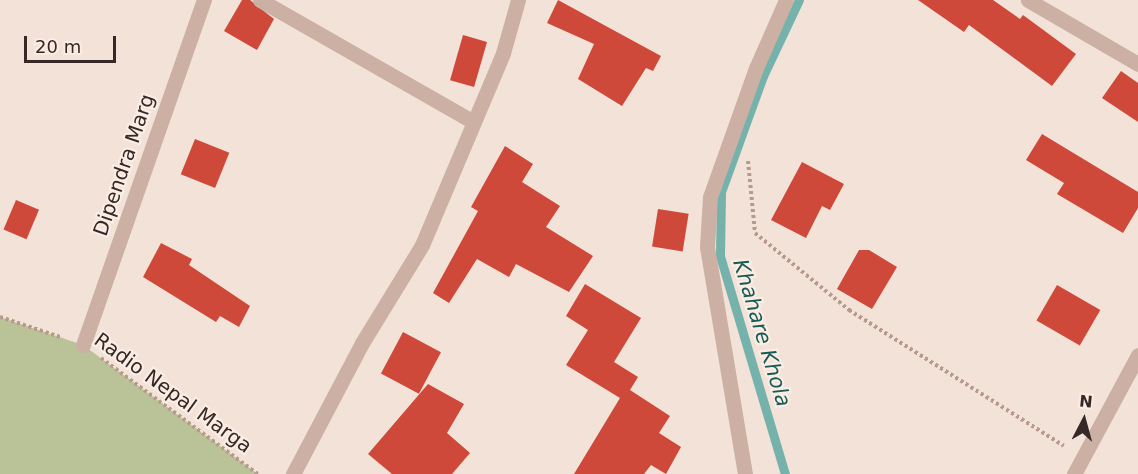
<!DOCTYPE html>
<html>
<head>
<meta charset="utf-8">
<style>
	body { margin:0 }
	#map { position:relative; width:1138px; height:474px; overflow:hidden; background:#f3e2d8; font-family:"DejaVu Sans",sans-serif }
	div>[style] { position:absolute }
	.green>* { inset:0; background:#bac397 }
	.stream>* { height:9px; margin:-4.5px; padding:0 4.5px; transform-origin:4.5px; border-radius:4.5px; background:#75b2ac }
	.building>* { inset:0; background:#cf493a; transform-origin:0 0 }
	.path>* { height:4px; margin-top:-2px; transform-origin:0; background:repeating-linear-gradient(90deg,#b7998d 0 3px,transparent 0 6px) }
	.minor>* { height:15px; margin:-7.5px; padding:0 7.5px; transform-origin:7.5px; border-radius:7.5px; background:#ccb0a3 }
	span { translate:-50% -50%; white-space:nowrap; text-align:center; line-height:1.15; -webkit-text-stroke:4.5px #faede4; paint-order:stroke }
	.street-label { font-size:20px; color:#362826 }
	.water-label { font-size:21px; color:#185a55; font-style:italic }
	.north { position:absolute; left:1054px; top:390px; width:60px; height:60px; -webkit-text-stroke:4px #faede4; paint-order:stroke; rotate:6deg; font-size:16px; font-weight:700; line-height:24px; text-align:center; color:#362826 }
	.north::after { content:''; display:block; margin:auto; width:21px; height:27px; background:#362826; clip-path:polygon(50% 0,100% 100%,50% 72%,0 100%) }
	.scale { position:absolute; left:24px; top:36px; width:92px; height:27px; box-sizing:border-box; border:3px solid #362826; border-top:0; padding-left:8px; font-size:18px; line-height:21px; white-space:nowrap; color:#362826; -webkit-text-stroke:4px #faede4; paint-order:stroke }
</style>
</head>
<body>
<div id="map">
	<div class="green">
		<i style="clip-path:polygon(0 317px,83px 345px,258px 474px,0 474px)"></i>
	</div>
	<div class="stream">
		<i style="left:785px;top:474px;width:227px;rotate:-106.6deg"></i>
		<i style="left:720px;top:256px;width:64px;rotate:-89.1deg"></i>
		<i style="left:721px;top:192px;width:123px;rotate:-70.1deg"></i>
		<i style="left:763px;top:76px;width:84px;rotate:-64.7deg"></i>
	</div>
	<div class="building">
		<i style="clip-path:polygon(242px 0,250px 0,274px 19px,257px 50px,224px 31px)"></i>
		<i style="clip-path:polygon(558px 0,661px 56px,653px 71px,646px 68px,622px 106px,578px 79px,594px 44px,547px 23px)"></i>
		<i style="clip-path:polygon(918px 0,993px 0,1020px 19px,1023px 15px,1076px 54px,1052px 86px,969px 25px,964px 32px)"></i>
		<i style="left:463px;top:35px;width:25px;height:47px;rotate:16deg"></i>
		<i style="clip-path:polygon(1121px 71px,1138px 83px,1138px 122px,1102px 98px)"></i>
		<i style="clip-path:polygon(1042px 134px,1138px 192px,1138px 208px,1123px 233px,1057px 194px,1064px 183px,1026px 160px)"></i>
		<i style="left:195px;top:139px;width:37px;height:38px;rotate:22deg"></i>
		<i style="clip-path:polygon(505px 146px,533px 164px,522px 182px,560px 206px,546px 227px,593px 256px,569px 292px,516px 264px,509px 277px,477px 259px,449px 303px,433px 293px,478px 211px,471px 207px)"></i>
		<i style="clip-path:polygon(802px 162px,844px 184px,830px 210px,822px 206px,806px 238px,771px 220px)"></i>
		<i style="left:16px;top:200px;width:25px;height:32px;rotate:23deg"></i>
		<i style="left:658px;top:209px;width:31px;height:38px;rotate:9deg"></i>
		<i style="clip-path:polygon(161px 243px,192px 259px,189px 265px,250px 306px,239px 327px,220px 316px,216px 322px,143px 277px)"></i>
		<i style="clip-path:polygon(859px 250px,869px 250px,897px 267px,872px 309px,837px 289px)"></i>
		<i style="clip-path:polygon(585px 284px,641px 318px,614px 362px,638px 377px,630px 390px,670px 416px,659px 433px,681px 447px,666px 474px,651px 465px,644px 474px,574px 474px,620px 398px,566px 365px,588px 330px,566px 316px)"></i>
		<i style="left:1057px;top:285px;width:50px;height:41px;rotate:30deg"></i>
		<i style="left:403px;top:332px;width:43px;height:47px;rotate:28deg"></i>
		<i style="clip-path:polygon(428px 384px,464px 404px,447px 433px,470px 453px,452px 474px,392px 474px,368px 454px)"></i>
	</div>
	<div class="path">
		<i style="left:748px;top:161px;width:72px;rotate:84.4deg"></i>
		<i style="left:755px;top:233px;width:122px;rotate:39.3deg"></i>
		<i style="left:849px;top:310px;width:254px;rotate:32.3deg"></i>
		<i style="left:0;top:317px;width:66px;rotate:18.4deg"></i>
		<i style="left:101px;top:358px;width:195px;rotate:36.5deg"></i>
	</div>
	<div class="minor">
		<i style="left:260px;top:0;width:244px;rotate:29.7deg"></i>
		<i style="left:1028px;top:0;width:127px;rotate:30.2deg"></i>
		<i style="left:83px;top:345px;width:366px;rotate:-70.7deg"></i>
		<i style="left:293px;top:474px;width:148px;rotate:-62.2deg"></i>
		<i style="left:362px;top:343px;width:115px;rotate:-58.5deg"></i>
		<i style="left:422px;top:245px;width:208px;rotate:-67.1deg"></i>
		<i style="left:503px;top:53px;width:55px;rotate:-74.2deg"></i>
		<i style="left:745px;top:474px;width:230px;rotate:-99.5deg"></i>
		<i style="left:707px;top:247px;width:50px;rotate:-86.6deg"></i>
		<i style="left:710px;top:197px;width:137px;rotate:-70.4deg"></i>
		<i style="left:756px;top:68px;width:74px;rotate:-66.2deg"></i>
		<i style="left:1074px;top:474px;width:135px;rotate:-61.7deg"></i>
	</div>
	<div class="street-label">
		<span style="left:124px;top:165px;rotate:-71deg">Dipendra Marg</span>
		<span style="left:173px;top:393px;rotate:36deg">Radio Nepal Marga</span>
	</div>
	<div class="water-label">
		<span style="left:762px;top:333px;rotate:73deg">Khahare Khola</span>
	</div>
	<div class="north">N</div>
	<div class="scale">20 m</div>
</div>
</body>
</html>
